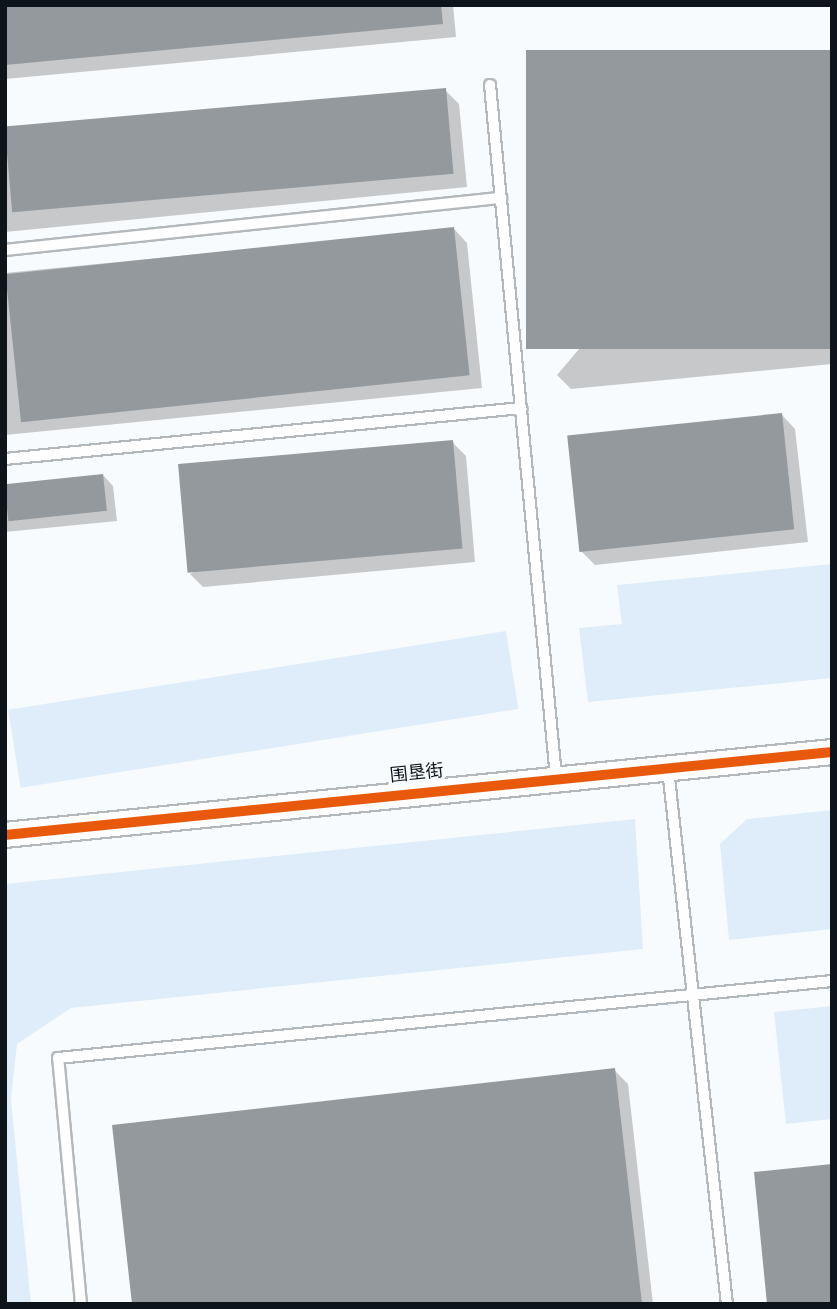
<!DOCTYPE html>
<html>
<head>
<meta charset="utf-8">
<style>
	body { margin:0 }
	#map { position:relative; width:837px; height:1309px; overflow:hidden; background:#f8fbfd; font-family:Overpass,"Noto Sans SC",sans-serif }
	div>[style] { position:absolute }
	.green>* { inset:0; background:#dfedfb; transform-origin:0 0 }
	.shadow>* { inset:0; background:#0003 }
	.building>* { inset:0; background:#94999d; transform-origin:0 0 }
	.roads { filter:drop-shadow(2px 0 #b3b8bc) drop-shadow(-2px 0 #b3b8bc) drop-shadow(0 2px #b3b8bc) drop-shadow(0 -2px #b3b8bc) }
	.service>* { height:10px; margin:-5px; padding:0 5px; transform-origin:5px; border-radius:5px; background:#fefeff }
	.tertiary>* { height:24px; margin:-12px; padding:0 12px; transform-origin:12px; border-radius:12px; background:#fefeff }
	.cycleway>* { height:10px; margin:-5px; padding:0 5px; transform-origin:5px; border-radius:5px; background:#e8590c }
	span { translate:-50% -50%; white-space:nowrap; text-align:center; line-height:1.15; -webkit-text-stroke:7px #f7fbfe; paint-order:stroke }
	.street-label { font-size:18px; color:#0d141a }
	.frame { position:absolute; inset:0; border:7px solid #0d141a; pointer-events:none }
</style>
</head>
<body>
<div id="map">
	<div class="green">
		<i style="clip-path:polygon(832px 564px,832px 678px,588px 702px,579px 628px,622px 624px,617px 585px)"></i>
		<i style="left:506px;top:631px;width:79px;height:504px;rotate:81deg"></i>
		<i style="clip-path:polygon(832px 810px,832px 929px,729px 940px,720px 844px,747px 819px)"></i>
		<i style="clip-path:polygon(635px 819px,643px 949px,71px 1008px,17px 1044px,11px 1099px,31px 1304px,5px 1304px,5px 884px)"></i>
		<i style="clip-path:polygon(832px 1006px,832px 1119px,786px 1124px,774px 1012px)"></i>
	</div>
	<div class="shadow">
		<i style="clip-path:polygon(5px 5px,453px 5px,456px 37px,5px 79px)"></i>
		<i style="clip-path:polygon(832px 52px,832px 364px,571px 389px,557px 375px)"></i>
		<i style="clip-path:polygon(445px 90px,459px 104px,467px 187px,5px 232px,5px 133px)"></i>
		<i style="clip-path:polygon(454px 229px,467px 243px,482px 388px,5px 435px,5px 273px)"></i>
		<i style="clip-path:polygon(782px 415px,795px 429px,808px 542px,595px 565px,581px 551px)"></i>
		<i style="clip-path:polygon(452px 442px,466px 456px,475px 562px,203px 587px,190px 574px)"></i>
		<i style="clip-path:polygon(103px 475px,113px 486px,117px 521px,5px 532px,5px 485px)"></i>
		<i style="clip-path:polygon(614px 1070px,628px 1084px,653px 1304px,134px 1304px)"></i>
	</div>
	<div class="building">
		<i style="clip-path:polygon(5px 5px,441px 5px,443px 24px,5px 65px)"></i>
		<i style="left:832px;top:50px;width:299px;height:306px;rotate:90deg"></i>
		<i style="left:446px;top:88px;width:86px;height:443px;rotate:85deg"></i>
		<i style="left:454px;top:227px;width:149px;height:451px;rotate:84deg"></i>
		<i style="left:782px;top:413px;width:117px;height:216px;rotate:84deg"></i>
		<i style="left:453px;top:440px;width:109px;height:276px;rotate:85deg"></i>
		<i style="left:103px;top:474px;width:37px;height:99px;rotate:84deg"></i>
		<i style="clip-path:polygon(615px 1068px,642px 1304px,132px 1304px,112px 1125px)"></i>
		<i style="clip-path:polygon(832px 1164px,832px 1304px,767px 1304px,754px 1172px)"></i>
	</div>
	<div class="roads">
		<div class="service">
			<i style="left:490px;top:85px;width:695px;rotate:84.55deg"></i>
			<i style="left:5px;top:250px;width:499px;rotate:-6deg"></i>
			<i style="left:5px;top:459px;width:519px;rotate:-5.64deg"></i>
			<i style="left:668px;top:769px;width:538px;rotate:83.71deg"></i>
			<i style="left:81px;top:1304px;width:247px;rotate:-95.3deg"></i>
			<i style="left:58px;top:1058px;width:778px;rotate:-5.68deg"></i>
		</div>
		<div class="tertiary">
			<i style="left:5px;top:835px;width:831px;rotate:-5.73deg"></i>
		</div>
	</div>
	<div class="cycleway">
		<i style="left:5px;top:835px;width:831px;rotate:-5.73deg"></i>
	</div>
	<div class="street-label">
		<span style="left:417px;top:775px;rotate:-6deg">围垦街</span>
	</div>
	<div class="frame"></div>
</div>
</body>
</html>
